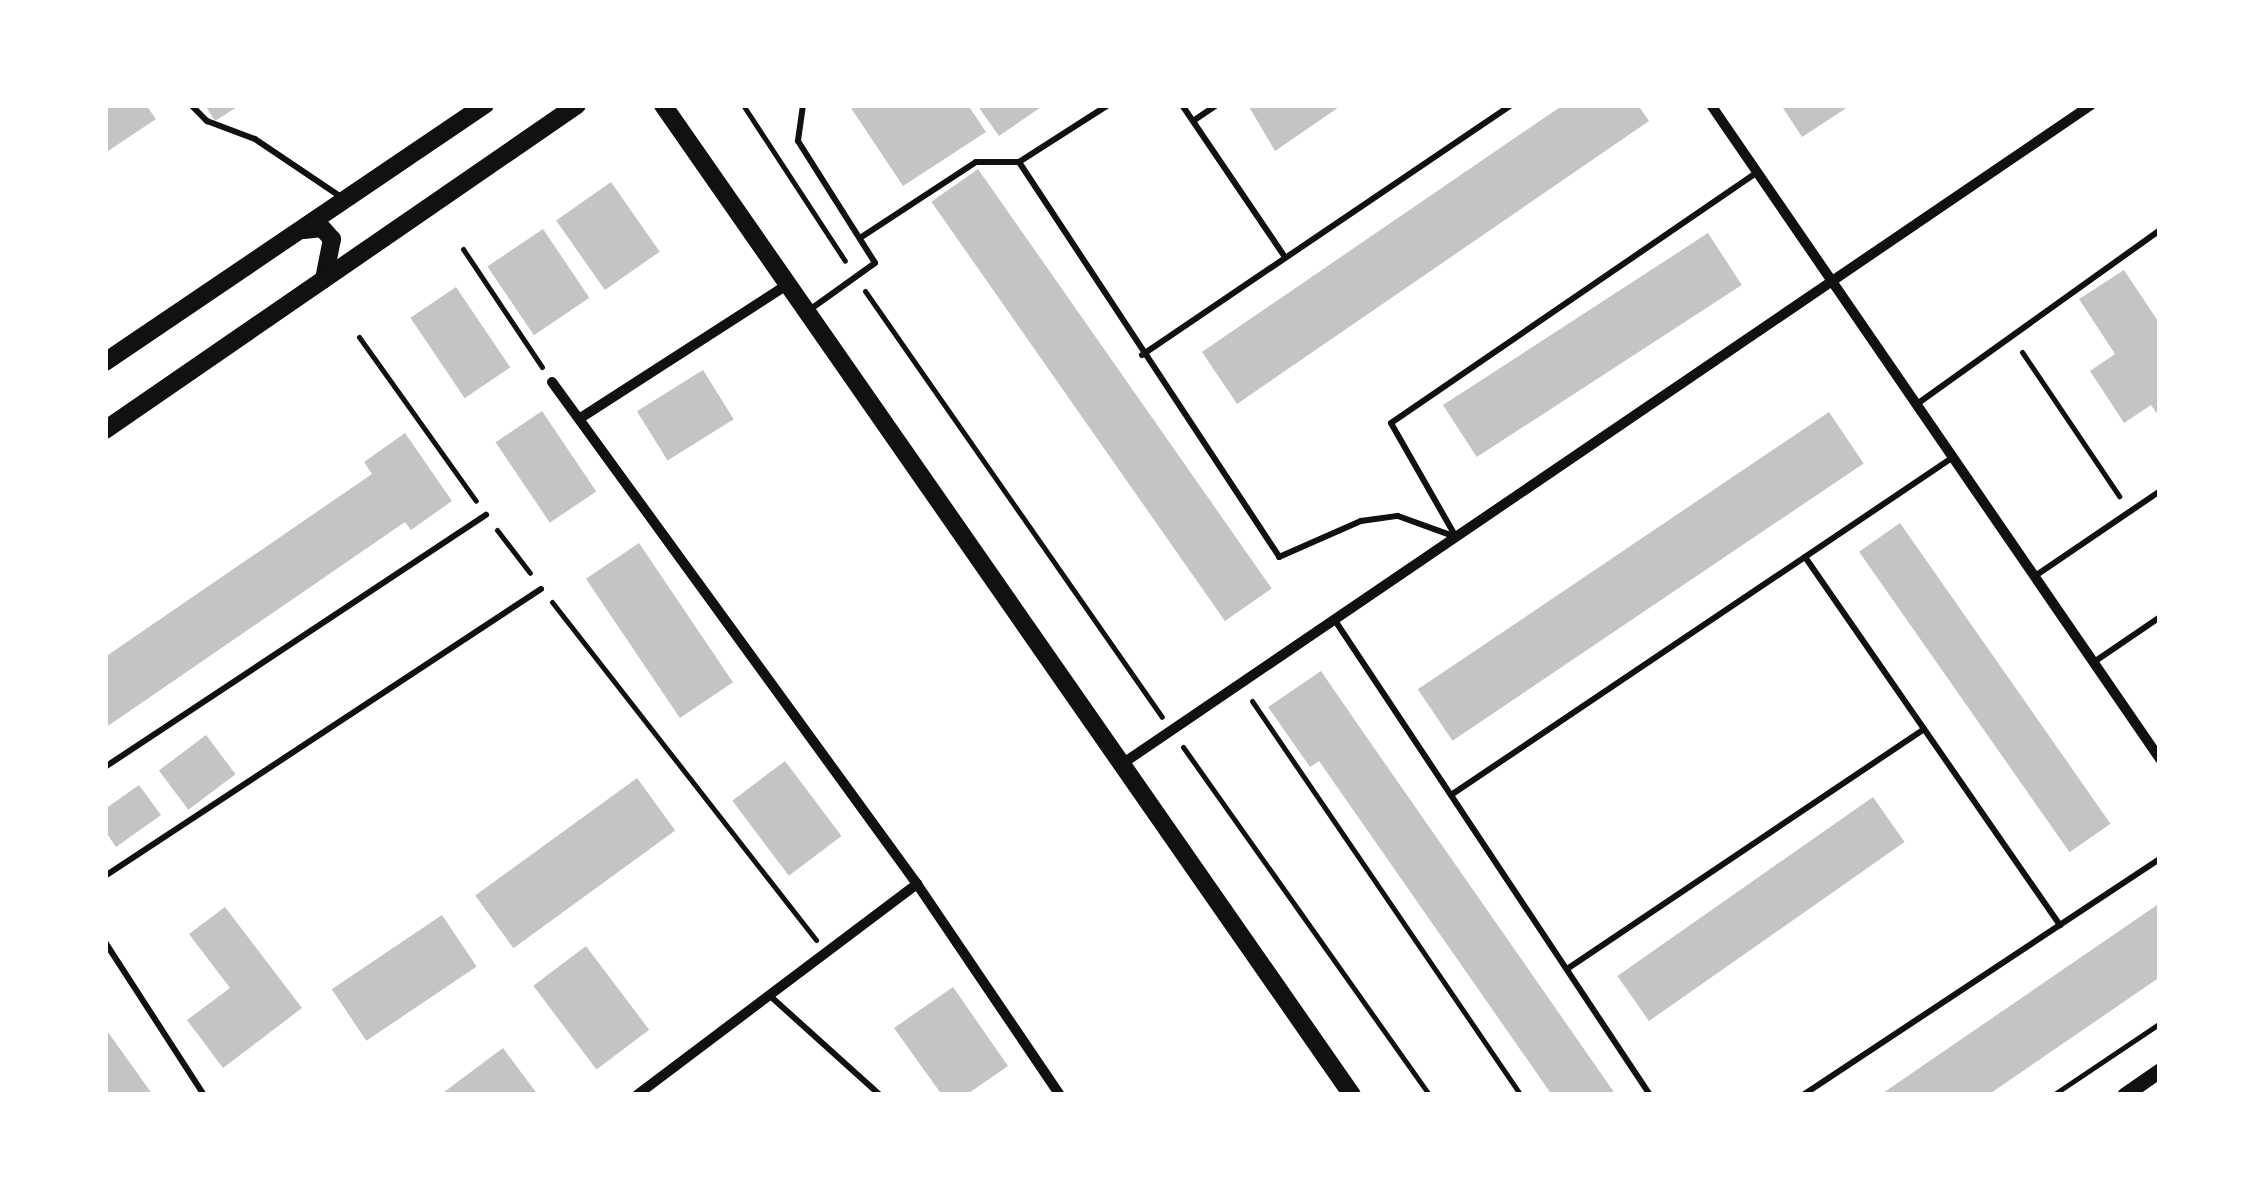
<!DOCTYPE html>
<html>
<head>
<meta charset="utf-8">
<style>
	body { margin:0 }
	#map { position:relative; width:2265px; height:1200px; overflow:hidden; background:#fff; font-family:"Source Serif 4",serif }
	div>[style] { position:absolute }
	.building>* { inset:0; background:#c4c4c4; transform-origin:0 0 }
	.path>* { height:5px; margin:-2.5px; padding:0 2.5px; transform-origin:2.5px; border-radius:2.5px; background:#111 }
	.service>* { height:6px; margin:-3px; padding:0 3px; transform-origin:3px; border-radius:3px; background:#111 }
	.minor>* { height:10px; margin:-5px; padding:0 5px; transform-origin:5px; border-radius:5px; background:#111 }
	.tertiary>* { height:15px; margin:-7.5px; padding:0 7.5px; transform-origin:7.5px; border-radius:7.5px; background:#111 }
	.secondary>* { height:18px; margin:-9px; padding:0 9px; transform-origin:9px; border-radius:9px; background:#111 }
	span { translate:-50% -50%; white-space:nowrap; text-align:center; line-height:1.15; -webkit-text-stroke:8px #fff; paint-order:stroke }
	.frame { position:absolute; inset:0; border:108px solid #fff; pointer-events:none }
</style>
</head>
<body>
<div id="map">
	<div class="building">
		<i style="clip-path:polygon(105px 105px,146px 105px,156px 119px,105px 153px)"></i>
		<i style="clip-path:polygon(205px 105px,240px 105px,215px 121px)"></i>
		<i style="clip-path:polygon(849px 105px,968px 105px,986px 132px,903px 186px)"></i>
		<i style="clip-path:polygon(977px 105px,1044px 105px,999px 136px)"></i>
		<i style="clip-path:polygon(1248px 105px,1342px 105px,1275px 151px)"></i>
		<i style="clip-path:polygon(1563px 105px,1638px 105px,1649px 121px,1237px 404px,1202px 352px)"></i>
		<i style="clip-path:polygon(1781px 105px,1851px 105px,1802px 137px)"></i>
		<i style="left:978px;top:169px;width:512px;height:57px;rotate:55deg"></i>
		<i style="left:611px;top:182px;width:85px;height:67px;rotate:55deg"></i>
		<i style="left:543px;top:229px;width:83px;height:67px;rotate:56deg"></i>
		<i style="left:1708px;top:233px;width:62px;height:316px;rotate:57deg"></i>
		<i style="clip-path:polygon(2124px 270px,2160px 324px,2160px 418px,2151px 405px,2124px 423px,2090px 371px,2115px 354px,2079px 299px)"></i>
		<i style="left:456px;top:287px;width:97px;height:55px;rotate:56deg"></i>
		<i style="left:703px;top:370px;width:58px;height:78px;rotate:58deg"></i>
		<i style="left:542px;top:411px;width:97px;height:56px;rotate:56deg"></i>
		<i style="left:1829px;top:412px;width:62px;height:496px;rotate:56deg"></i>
		<i style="clip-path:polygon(405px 433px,452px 501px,411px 530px,405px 522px,105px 728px,105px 657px,372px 474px,364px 462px)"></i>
		<i style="left:1900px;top:523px;width:367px;height:50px;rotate:55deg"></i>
		<i style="left:639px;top:543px;width:168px;height:64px;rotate:56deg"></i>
		<i style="clip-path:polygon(1321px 671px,1363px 732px,1616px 1095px,1552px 1095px,1319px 761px,1310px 767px,1268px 707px)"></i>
		<i style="left:206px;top:735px;width:49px;height:59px;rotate:53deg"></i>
		<i style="left:785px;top:761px;width:94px;height:66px;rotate:53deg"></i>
		<i style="left:637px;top:778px;width:65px;height:200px;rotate:54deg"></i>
		<i style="clip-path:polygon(139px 785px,161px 815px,116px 847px,105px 831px,105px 809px)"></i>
		<i style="left:1873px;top:797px;width:55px;height:312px;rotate:55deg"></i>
		<i style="clip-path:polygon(2160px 903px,2160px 977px,1988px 1095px,1880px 1095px)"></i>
		<i style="clip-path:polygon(225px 907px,302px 1008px,223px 1068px,187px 1020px,230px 988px,189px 934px)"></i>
		<i style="left:442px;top:915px;width:62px;height:133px;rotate:56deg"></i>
		<i style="left:586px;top:946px;width:105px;height:66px;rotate:53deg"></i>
		<i style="clip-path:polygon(953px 987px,1008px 1066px,966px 1095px,942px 1095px,894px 1028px)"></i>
		<i style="clip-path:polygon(105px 1028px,153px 1095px,105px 1095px)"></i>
		<i style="clip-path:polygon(503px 1048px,538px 1095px,440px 1095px)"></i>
	</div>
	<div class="path">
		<i style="left:743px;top:105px;width:186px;rotate:56.8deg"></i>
		<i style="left:463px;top:249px;width:142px;rotate:56.2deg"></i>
		<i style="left:865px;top:291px;width:519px;rotate:55.12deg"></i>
		<i style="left:359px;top:337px;width:201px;rotate:54.5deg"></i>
		<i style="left:2022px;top:352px;width:174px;rotate:56deg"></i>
		<i style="left:497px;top:530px;width:54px;rotate:52.5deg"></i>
		<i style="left:552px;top:602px;width:429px;rotate:52deg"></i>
		<i style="left:1252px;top:701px;width:477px;rotate:55.7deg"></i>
		<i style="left:1183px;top:747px;width:426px;rotate:54.7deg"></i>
		<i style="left:2053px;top:1095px;width:129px;rotate:-33.9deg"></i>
	</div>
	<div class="service">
		<i style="left:191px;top:105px;width:23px;rotate:45deg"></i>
		<i style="left:207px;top:121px;width:51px;rotate:20.6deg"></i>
		<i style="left:255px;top:139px;width:107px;rotate:34deg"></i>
		<i style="left:803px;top:105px;width:36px;rotate:98deg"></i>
		<i style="left:798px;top:141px;width:144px;rotate:57.7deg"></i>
		<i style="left:875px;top:263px;width:82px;rotate:144.4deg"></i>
		<i style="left:1182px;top:105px;width:184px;rotate:55.9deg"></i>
		<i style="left:1193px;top:121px;width:29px;rotate:-34deg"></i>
		<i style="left:1019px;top:162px;width:473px;rotate:56.6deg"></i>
		<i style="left:1279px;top:557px;width:90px;rotate:-23.7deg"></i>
		<i style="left:1361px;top:521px;width:37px;rotate:-8deg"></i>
		<i style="left:1398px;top:516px;width:62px;rotate:19.9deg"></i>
		<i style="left:1456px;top:537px;width:131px;rotate:-119.7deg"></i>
		<i style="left:1391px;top:423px;width:442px;rotate:-34.4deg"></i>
		<i style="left:863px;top:236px;width:135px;rotate:-33.2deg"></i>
		<i style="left:976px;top:162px;width:43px"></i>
		<i style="left:1019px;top:162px;width:106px;rotate:-32.6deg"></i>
		<i style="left:1142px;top:355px;width:446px;rotate:-34.1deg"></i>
		<i style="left:1917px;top:404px;width:299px;rotate:-35.6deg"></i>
		<i style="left:1805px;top:557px;width:448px;rotate:55.3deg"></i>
		<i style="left:2035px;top:576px;width:151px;rotate:-34.2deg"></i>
		<i style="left:1334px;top:619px;width:571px;rotate:56.42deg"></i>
		<i style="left:2094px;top:662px;width:80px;rotate:-34.3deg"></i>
		<i style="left:105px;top:767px;width:457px;rotate:-33.5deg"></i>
		<i style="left:1451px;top:795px;width:604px;rotate:-33.93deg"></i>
		<i style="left:105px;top:876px;width:522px;rotate:-33.36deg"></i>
		<i style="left:105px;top:942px;width:182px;rotate:57.1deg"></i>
		<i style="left:1567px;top:969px;width:430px;rotate:-33.9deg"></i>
		<i style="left:769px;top:995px;width:149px;rotate:42deg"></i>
		<i style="left:1803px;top:1095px;width:428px;rotate:-33.5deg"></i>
	</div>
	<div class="minor">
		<i style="left:1711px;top:105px;width:793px;rotate:55.53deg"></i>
		<i style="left:552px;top:382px;width:621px;rotate:53.98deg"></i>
		<i style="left:917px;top:884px;width:255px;rotate:55.9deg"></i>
		<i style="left:582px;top:417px;width:244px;rotate:-32.8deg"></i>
		<i style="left:1122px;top:764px;width:1172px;rotate:-34.22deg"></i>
		<i style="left:637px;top:1095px;width:351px;rotate:-37deg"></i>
	</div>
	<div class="tertiary">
		<i style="left:2124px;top:1095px;width:44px;rotate:-34.8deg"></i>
	</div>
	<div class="secondary">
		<i style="left:663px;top:105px;width:1206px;rotate:55.16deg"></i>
		<i style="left:304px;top:230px;width:18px;rotate:-6deg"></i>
		<i style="left:322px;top:228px;width:15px;rotate:48deg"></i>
		<i style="left:332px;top:239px;width:41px;rotate:101.3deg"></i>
		<i style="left:105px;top:362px;width:459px;rotate:-34.1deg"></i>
		<i style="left:105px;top:430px;width:573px;rotate:-34.55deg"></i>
	</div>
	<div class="frame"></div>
</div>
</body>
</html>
